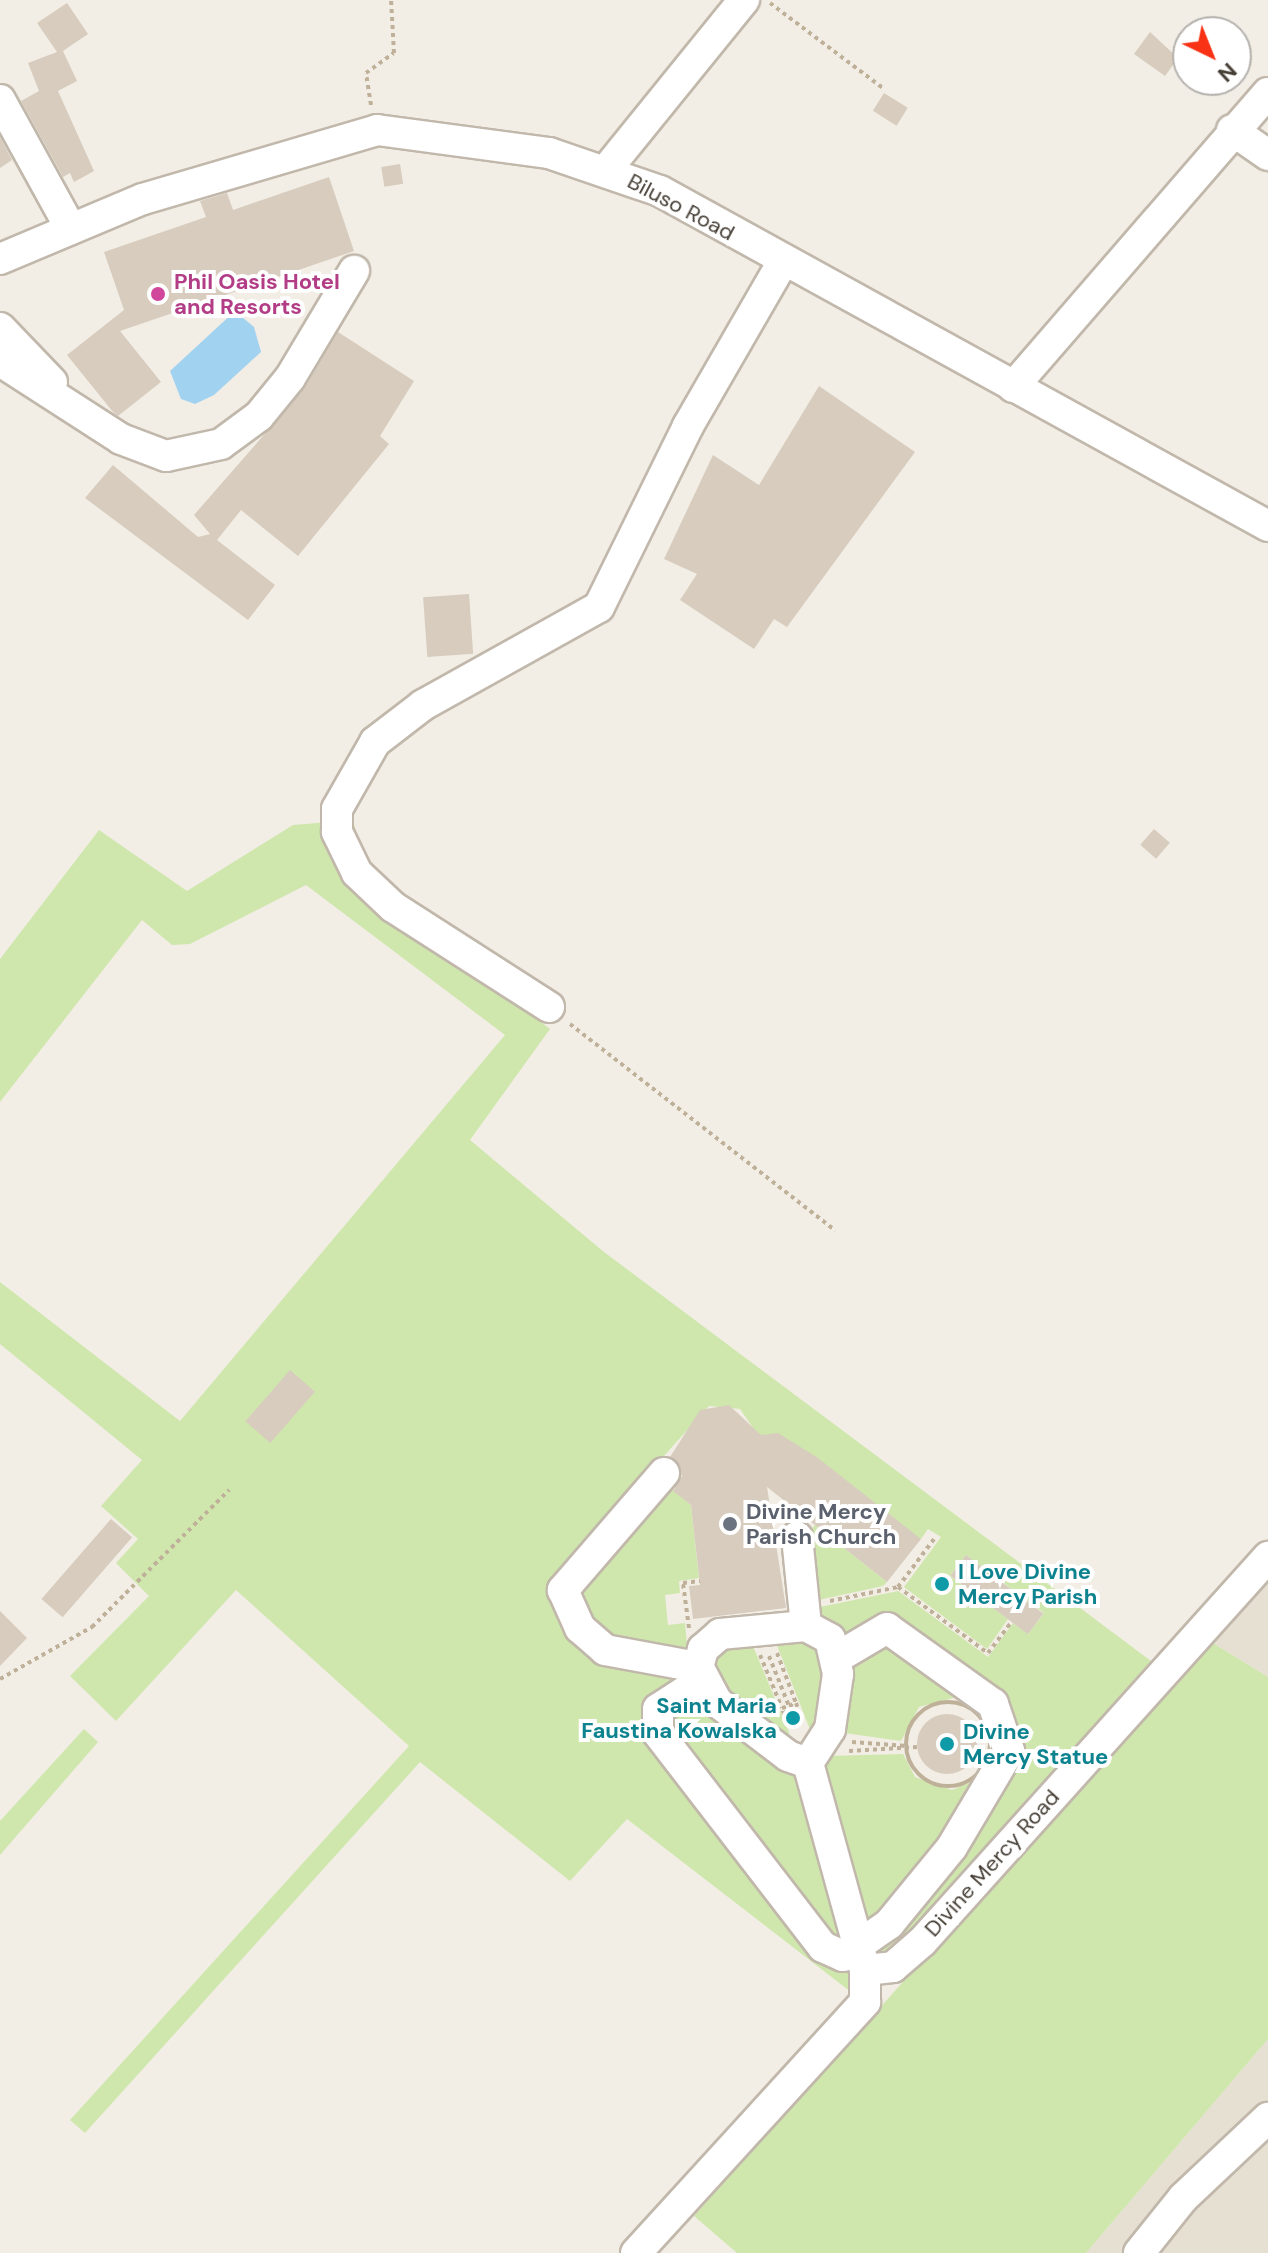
<!DOCTYPE html>
<html>
<head>
<meta charset="utf-8">
<style>
	body { margin:0 }
	#map { position:relative; width:1268px; height:2253px; overflow:hidden; background:#f2eee5; font-family:"DM Sans",sans-serif }
	div>[style] { position:absolute }
	.residential>* { inset:0; background:#e6e0d3 }
	.green>* { inset:0; background:#cfe7ad }
	.water>* { inset:0; background:#a1d2f0 }
	.building>* { inset:0; background:#d7ccbd; transform-origin:0 0 }
	.round { border-radius:50% }
	.path>* { height:4px; margin-top:-2px; transform-origin:0; background:repeating-linear-gradient(90deg,#bfb199 0 4px,transparent 0 8px) }
	.path>.ring { margin:-2px; padding:0; box-sizing:content-box; background:none; border:4px solid #bfb199; border-radius:50% }
	.roads { filter:drop-shadow(2px 0 #c1b8ab) drop-shadow(-2px 0 #c1b8ab) drop-shadow(0 2px #c1b8ab) drop-shadow(0 -2px #c1b8ab) }
	.minor>* { height:30px; margin:-15px; padding:0 15px; transform-origin:15px; border-radius:15px; background:#fff }
	.dots>* { width:22px; height:22px; translate:-50% -50%; box-sizing:border-box; border:4px solid #fff; border-radius:50% }
	span { translate:-50% -50%; white-space:nowrap; text-align:center; line-height:1.15; -webkit-text-stroke:8px #fff; paint-order:stroke }
	.street-label { font-size:22px; color:#453e35 }
	.hotel-label { font-size:22px; color:#b23c85; font-weight:700 }
	.left { translate:0 -50%; text-align:left }
	.worship-label { font-size:22px; color:#5b616d; font-weight:700 }
	.culture-label { font-size:22px; color:#0d838f; font-weight:700 }
	.right { translate:-100% -50%; text-align:right }
	.north { position:absolute; left:1172px; top:16px; width:80px; height:80px; box-sizing:border-box; background:#fff; border:2px solid #b5b2ae; border-radius:50%; rotate:137deg; font-size:22px; font-weight:700; line-height:32px; text-align:center; color:#453e35 }
	.north::after { content:''; display:block; margin:auto; width:28px; height:36px; background:#f93115; clip-path:polygon(50% 0,100% 100%,50% 72%,0 100%) }
</style>
</head>
<body>
<div id="map">
	<div class="residential">
		<i style="clip-path:polygon(1268px 1575px,1268px 1677px,1208px 1640px)"></i>
		<i style="clip-path:polygon(1268px 2039px,1268px 2253px,1086px 2253px)"></i>
	</div>
	<div class="green">
		<i style="clip-path:polygon(353px 820px,362px 855px,395px 896px,538px 989px,525px 1010px,550px 1029px,470px 1140px,604px 1252px,1155px 1664px,903px 1944px,876px 1959px,822px 1772px,827px 1756px,903px 1754px,915px 1777px,952px 1790px,976px 1780px,994px 1746px,988px 1720px,957px 1697px,919px 1707px,901px 1741px,837px 1732px,815px 1608px,898px 1591px,988px 1657px,1013px 1623px,1028px 1634px,1044px 1613px,966px 1555px,950px 1576px,1008px 1619px,987px 1649px,904px 1587px,941px 1537px,928px 1529px,921px 1539px,758px 1435px,740px 1409px,709px 1406px,551px 1581px,562px 1617px,687px 1672px,797px 1779px,860px 1989px,847px 1989px,627px 1819px,570px 1881px,420px 1762px,85px 2133px,70px 2120px,409px 1746px,236px 1590px,116px 1721px,70px 1676px,149px 1596px,116px 1563px,138px 1539px,101px 1506px,142px 1460px,0 1344px,0 1282px,180px 1421px,505px 1035px,306px 885px,190px 944px,172px 945px,142px 920px,0 1102px,0 959px,99px 830px,187px 891px,293px 825px)"></i>
		<i style="clip-path:polygon(664px 1483px,691px 1505px,699px 1578px,679px 1581px,680px 1593px,665px 1595px,668px 1625px,685px 1623px,688px 1654px,611px 1643px,575px 1599px)"></i>
		<i style="clip-path:polygon(815px 1525px,887px 1582px,883px 1586px,814px 1601px,808px 1533px)"></i>
		<i style="clip-path:polygon(796px 1638px,816px 1641px,827px 1661px,811px 1732px,776px 1643px)"></i>
		<i style="clip-path:polygon(1208px 1640px,1268px 1677px,1268px 2039px,1086px 2253px,737px 2253px,694px 2216px)"></i>
		<i style="clip-path:polygon(752px 1644px,789px 1732px,790px 1737px,728px 1697px,710px 1659px,719px 1647px)"></i>
		<i style="clip-path:polygon(84px 1729px,98px 1742px,0 1855px,0 1821px)"></i>
	</div>
	<div class="water">
		<i style="clip-path:polygon(235px 311px,254px 327px,261px 352px,214px 395px,195px 404px,181px 399px,170px 371px)"></i>
	</div>
	<div class="building">
		<i style="clip-path:polygon(67px 3px,88px 34px,63px 51px,77px 81px,58px 91px,94px 171px,74px 182px,70px 173px,63px 177px,21px 101px,39px 91px,28px 63px,57px 52px,37px 23px)"></i>
		<i style="clip-path:polygon(1150px 32px,1178px 58px,1165px 76px,1134px 54px)"></i>
		<i style="left:884px;top:93px;width:28px;height:21px;rotate:32deg"></i>
		<i style="clip-path:polygon(0 137px,12px 160px,0 168px)"></i>
		<i style="left:400px;top:164px;width:20px;height:19px;rotate:81deg"></i>
		<i style="clip-path:polygon(329px 177px,354px 251px,120px 331px,161px 382px,118px 416px,113px 412px,67px 355px,124px 310px,104px 252px,206px 217px,200px 201px,227px 193px,233px 210px)"></i>
		<i style="clip-path:polygon(338px 332px,414px 381px,380px 436px,389px 444px,298px 556px,241px 510px,217px 540px,275px 585px,248px 620px,85px 498px,113px 465px,198px 537px,210px 534px,194px 515px,304px 389px)"></i>
		<i style="clip-path:polygon(819px 386px,915px 452px,787px 627px,774px 619px,754px 649px,680px 600px,697px 574px,664px 559px,713px 455px,759px 485px)"></i>
		<i style="left:469px;top:594px;width:60px;height:46px;rotate:86deg"></i>
		<i style="left:1154px;top:829px;width:21px;height:21px;rotate:41deg"></i>
		<i style="left:290px;top:1370px;width:33px;height:68px;rotate:41deg"></i>
		<i style="clip-path:polygon(729px 1405px,761px 1435px,778px 1433px,818px 1458px,921px 1539px,887px 1582px,767px 1487px,786px 1608px,693px 1619px,689px 1586px,700px 1585px,691px 1505px,673px 1491px,682px 1476px,670px 1457px,700px 1410px)"></i>
		<i style="left:111px;top:1519px;width:28px;height:106px;rotate:41deg"></i>
		<i style="left:966px;top:1555px;width:97px;height:26px;rotate:37deg"></i>
		<i style="clip-path:polygon(0 1611px,27px 1638px,0 1666px)"></i>
		<i class="round" style="left:917px;top:1714px;width:60px;height:60px"></i>
	</div>
	<div class="path">
		<i style="left:770px;top:3px;width:141px;rotate:37deg"></i>
		<i style="left:371px;top:105px;width:32px;rotate:-99deg"></i>
		<i style="left:366px;top:73px;width:34px;rotate:-36deg"></i>
		<i style="left:394px;top:53px;width:53px;rotate:-93.2deg"></i>
		<i style="left:570px;top:1024px;width:336px;rotate:37.9deg"></i>
		<i style="left:898px;top:1587px;width:112px;rotate:36.3deg"></i>
		<i style="left:988px;top:1653px;width:39px;rotate:-53deg"></i>
		<i style="left:830px;top:1601px;width:69px;rotate:-11.6deg"></i>
		<i style="left:898px;top:1587px;width:60px;rotate:-53.1deg"></i>
		<i style="left:689px;top:1628px;width:45px;rotate:-97.6deg"></i>
		<i style="left:683px;top:1583px;width:17px;rotate:-7deg"></i>
		<i style="left:777px;top:1653px;width:53px;rotate:69.2deg"></i>
		<i style="left:760px;top:1655px;width:57px;rotate:67.5deg"></i>
		<i style="left:769px;top:1656px;width:54px;rotate:68.2deg"></i>
		<i style="left:0;top:1679px;width:106px;rotate:-29.5deg"></i>
		<i style="left:92px;top:1627px;width:194px;rotate:-45deg"></i>
		<i class="ring" style="left:906px;top:1702px;width:80px;height:80px"></i>
		<i style="left:789px;top:1706px;width:8px;rotate:-23deg"></i>
		<i style="left:796px;top:1703px;width:18px;rotate:71deg"></i>
		<i style="left:787px;top:1722px;width:15px;rotate:-110deg"></i>
		<i style="left:782px;top:1708px;width:7px;rotate:-16deg"></i>
		<i style="left:852px;top:1742px;width:55px;rotate:4.2deg"></i>
		<i style="left:849px;top:1751px;width:68px;rotate:-3.4deg"></i>
	</div>
	<div class="roads">
		<div class="minor">
			<i style="left:0;top:100px;width:147px;rotate:61.2deg"></i>
			<i style="left:1232px;top:130px;width:44px;rotate:34.8deg"></i>
			<i style="left:607px;top:169px;width:218px;rotate:-51deg"></i>
			<i style="left:0;top:259px;width:155px;rotate:-22.8deg"></i>
			<i style="left:143px;top:199px;width:244px;rotate:-16.4deg"></i>
			<i style="left:377px;top:130px;width:174px;rotate:7.6deg"></i>
			<i style="left:549px;top:153px;width:117px;rotate:18.9deg"></i>
			<i style="left:660px;top:191px;width:694px;rotate:28.85deg"></i>
			<i style="left:0;top:328px;width:75px;rotate:46.1deg"></i>
			<i style="left:0;top:361px;width:144px;rotate:32.8deg"></i>
			<i style="left:121px;top:439px;width:48px;rotate:20.7deg"></i>
			<i style="left:166px;top:456px;width:56px;rotate:-12.3deg"></i>
			<i style="left:221px;top:444px;width:47px;rotate:-36.4deg"></i>
			<i style="left:259px;top:416px;width:49px;rotate:-50.8deg"></i>
			<i style="left:290px;top:378px;width:125px;rotate:-59.1deg"></i>
			<i style="left:1013px;top:387px;width:389px;rotate:-49.1deg"></i>
			<i style="left:549px;top:1007px;width:185px;rotate:-147.3deg"></i>
			<i style="left:393px;top:907px;width:50px;rotate:-136.6deg"></i>
			<i style="left:357px;top:873px;width:46px;rotate:-116deg"></i>
			<i style="left:337px;top:832px;width:23px;rotate:-90deg"></i>
			<i style="left:337px;top:809px;width:77px;rotate:-60.4deg"></i>
			<i style="left:375px;top:742px;width:61px;rotate:-37.6deg"></i>
			<i style="left:423px;top:705px;width:201px;rotate:-29.1deg"></i>
			<i style="left:599px;top:607px;width:202px;rotate:-63.8deg"></i>
			<i style="left:688px;top:426px;width:188px;rotate:-60deg"></i>
			<i style="left:664px;top:1473px;width:155px;rotate:130.8deg"></i>
			<i style="left:563px;top:1590px;width:42px;rotate:65.9deg"></i>
			<i style="left:580px;top:1628px;width:33px;rotate:41deg"></i>
			<i style="left:605px;top:1650px;width:95px;rotate:10.4deg"></i>
			<i style="left:797px;top:1537px;width:89px;rotate:84.2deg"></i>
			<i style="left:806px;top:1626px;width:27px;rotate:28deg"></i>
			<i style="left:830px;top:1639px;width:36px;rotate:77deg"></i>
			<i style="left:838px;top:1674px;width:56px;rotate:98.3deg"></i>
			<i style="left:830px;top:1729px;width:40px;rotate:122.9deg"></i>
			<i style="left:808px;top:1763px;width:21px;rotate:-161deg"></i>
			<i style="left:788px;top:1756px;width:89px;rotate:-142.7deg"></i>
			<i style="left:717px;top:1702px;width:40px;rotate:-118deg"></i>
			<i style="left:698px;top:1667px;width:19px;rotate:-74deg"></i>
			<i style="left:703px;top:1649px;width:23px;rotate:-41deg"></i>
			<i style="left:720px;top:1634px;width:86px;rotate:-5.3deg"></i>
			<i style="left:701px;top:1681px;width:51px;rotate:146.9deg"></i>
			<i style="left:658px;top:1709px;width:24px;rotate:90deg"></i>
			<i style="left:658px;top:1733px;width:270px;rotate:52.4deg"></i>
			<i style="left:823px;top:1947px;width:22px;rotate:24deg"></i>
			<i style="left:843px;top:1956px;width:56px;rotate:-34.8deg"></i>
			<i style="left:889px;top:1924px;width:99px;rotate:-50.7deg"></i>
			<i style="left:952px;top:1847px;width:112px;rotate:-59.3deg"></i>
			<i style="left:1009px;top:1751px;width:50px;rotate:-108.8deg"></i>
			<i style="left:993px;top:1704px;width:130px;rotate:-144.4deg"></i>
			<i style="left:887px;top:1628px;width:57px;rotate:149.4deg"></i>
			<i style="left:865px;top:1970px;width:28px;rotate:-6deg"></i>
			<i style="left:893px;top:1967px;width:38px;rotate:-41deg"></i>
			<i style="left:922px;top:1942px;width:518px;rotate:-48.05deg"></i>
			<i style="left:636px;top:2253px;width:340px;rotate:-47.6deg"></i>
			<i style="left:865px;top:2002px;width:32px;rotate:-90deg"></i>
			<i style="left:865px;top:1970px;width:215px;rotate:-105.4deg"></i>
			<i style="left:1139px;top:2253px;width:70px;rotate:-51.3deg"></i>
			<i style="left:1183px;top:2198px;width:117px;rotate:-43.3deg"></i>
		</div>
	</div>
	<div class="dots">
		<i style="left:158px;top:294px;background:#d1479c"></i>
		<i style="left:730px;top:1524px;background:#6b7280"></i>
		<i style="left:942px;top:1584px;background:#0f9aa8"></i>
		<i style="left:793px;top:1718px;background:#0f9aa8"></i>
		<i style="left:947px;top:1744px;background:#0f9aa8"></i>
	</div>
	<div class="street-label">
		<span style="left:681px;top:207px;rotate:28deg">Biluso Road</span>
		<span style="left:992px;top:1863px;rotate:-48deg">Divine Mercy Road</span>
	</div>
	<div class="hotel-label">
		<span class="left" style="left:174px;top:294px">Phil Oasis Hotel<br>and Resorts</span>
	</div>
	<div class="worship-label">
		<span class="left" style="left:746px;top:1524px">Divine Mercy<br>Parish Church</span>
	</div>
	<div class="culture-label">
		<span class="left" style="left:958px;top:1584px">I Love Divine<br>Mercy Parish</span>
		<span class="right" style="left:777px;top:1718px">Saint Maria<br>Faustina Kowalska</span>
		<span class="left" style="left:963px;top:1744px">Divine<br>Mercy Statue</span>
	</div>
	<div class="north">N</div>
</div>
</body>
</html>
